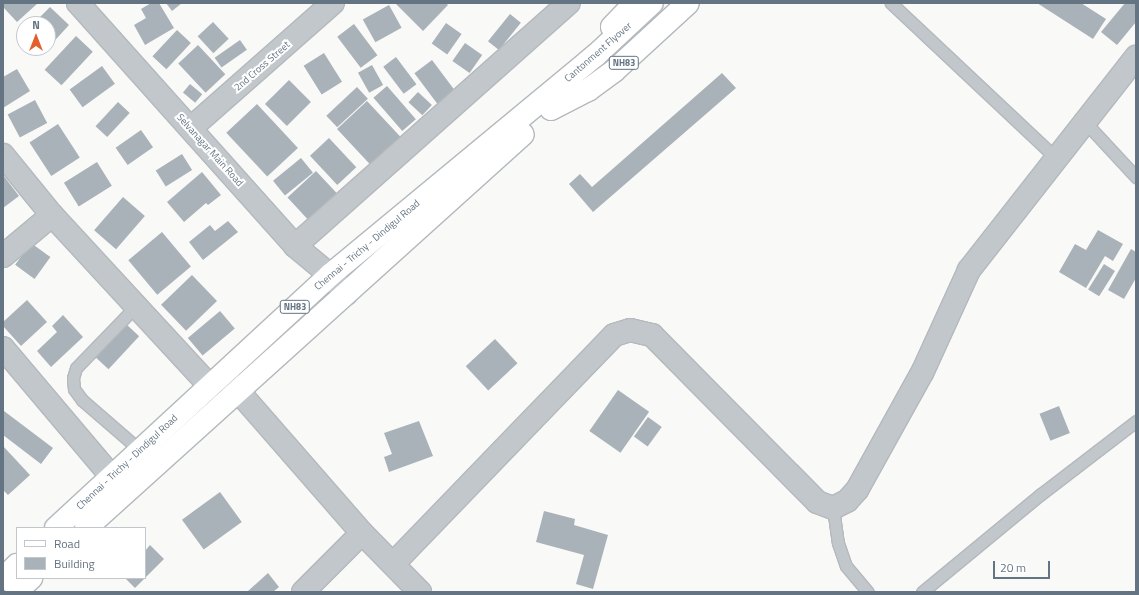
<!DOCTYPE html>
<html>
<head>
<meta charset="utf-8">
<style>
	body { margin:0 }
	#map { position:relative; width:1139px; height:595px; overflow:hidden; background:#f9f9f7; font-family:"Titillium Web",sans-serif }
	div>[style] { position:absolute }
	.building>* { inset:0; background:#a9b2b8; transform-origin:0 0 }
	.roads { filter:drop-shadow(1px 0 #b4b9bd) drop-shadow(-1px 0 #b4b9bd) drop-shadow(0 1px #b4b9bd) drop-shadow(0 -1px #b4b9bd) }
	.lane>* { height:11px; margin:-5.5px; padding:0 5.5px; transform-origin:5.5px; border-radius:5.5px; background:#c2c7cb }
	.street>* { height:22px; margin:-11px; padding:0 11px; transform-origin:11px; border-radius:11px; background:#c2c7cb }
	.primary>* { height:22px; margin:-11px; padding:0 11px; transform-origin:11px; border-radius:11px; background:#fff }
	.highway>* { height:22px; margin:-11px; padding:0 11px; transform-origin:11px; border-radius:11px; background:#fff }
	span { translate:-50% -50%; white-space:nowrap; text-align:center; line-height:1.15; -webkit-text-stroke:4px #fff; paint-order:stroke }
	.shield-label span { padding:1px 3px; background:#fff; border:1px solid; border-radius:3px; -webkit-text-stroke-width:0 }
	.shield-label { font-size:9px; color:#647482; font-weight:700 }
	.street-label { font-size:10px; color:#647482 }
	.frame { position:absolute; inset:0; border:4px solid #647482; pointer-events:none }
	.legend { position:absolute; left:16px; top:527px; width:130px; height:52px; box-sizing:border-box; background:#fff; border:1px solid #c1c7cd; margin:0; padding:5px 7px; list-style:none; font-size:12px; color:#647482 }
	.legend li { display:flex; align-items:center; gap:8px; height:20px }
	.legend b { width:20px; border:1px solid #c1c7cd }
	.north { position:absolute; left:16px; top:16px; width:40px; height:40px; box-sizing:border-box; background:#fff; border:1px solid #c1c7cd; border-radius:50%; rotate:0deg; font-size:11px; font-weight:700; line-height:16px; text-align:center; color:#647482 }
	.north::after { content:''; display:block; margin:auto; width:14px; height:18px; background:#e45f2c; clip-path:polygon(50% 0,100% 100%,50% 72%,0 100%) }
	.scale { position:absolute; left:993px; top:561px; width:57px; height:18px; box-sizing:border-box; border:2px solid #647482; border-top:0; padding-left:5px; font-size:12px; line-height:14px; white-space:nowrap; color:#647482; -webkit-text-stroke:3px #fff; paint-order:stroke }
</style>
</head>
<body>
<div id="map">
	<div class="building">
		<i style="clip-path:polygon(3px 3px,38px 3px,17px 22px,3px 7px)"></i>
		<i style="clip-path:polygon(151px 3px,159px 3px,174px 28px,145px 45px,134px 25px,146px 18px,141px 9px)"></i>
		<i style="clip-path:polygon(166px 3px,182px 3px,172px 11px)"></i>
		<i style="clip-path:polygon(395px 3px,446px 3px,448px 5px,423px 31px)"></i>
		<i style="clip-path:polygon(1037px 3px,1081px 3px,1106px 19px,1093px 39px)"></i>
		<i style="clip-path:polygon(1125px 3px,1136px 3px,1136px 22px,1117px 45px,1101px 32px)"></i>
		<i style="left:389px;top:5px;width:26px;height:30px;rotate:61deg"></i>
		<i style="clip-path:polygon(50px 7px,69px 25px,48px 48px,48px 24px,33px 24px)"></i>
		<i style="left:510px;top:14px;width:14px;height:35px;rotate:39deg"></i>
		<i style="left:213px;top:22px;width:23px;height:21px;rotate:47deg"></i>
		<i style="left:446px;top:23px;width:19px;height:25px;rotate:35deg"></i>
		<i style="left:354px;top:24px;width:39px;height:21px;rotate:53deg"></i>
		<i style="left:177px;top:30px;width:19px;height:36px;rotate:43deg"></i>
		<i style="left:76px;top:36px;width:23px;height:46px;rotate:43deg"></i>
		<i style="left:240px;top:40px;width:12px;height:31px;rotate:55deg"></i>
		<i style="left:465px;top:43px;width:21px;height:22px;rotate:35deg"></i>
		<i style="left:198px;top:45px;width:40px;height:27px;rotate:47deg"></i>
		<i style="left:324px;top:53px;width:34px;height:24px;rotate:58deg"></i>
		<i style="left:396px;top:57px;width:34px;height:16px;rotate:53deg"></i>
		<i style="left:432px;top:60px;width:39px;height:22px;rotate:53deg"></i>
		<i style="left:372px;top:65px;width:23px;height:16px;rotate:61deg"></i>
		<i style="left:102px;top:66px;width:22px;height:40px;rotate:54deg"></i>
		<i style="clip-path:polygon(17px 69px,30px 91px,3px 108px,3px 77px)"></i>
		<i style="clip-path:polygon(722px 73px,736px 88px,593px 212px,569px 184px,580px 174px,592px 187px)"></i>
		<i style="left:289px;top:80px;width:31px;height:34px;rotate:45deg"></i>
		<i style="left:190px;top:84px;width:16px;height:11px;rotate:40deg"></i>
		<i style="left:387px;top:86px;width:44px;height:18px;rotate:49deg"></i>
		<i style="left:357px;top:87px;width:16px;height:42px;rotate:47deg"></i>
		<i style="left:418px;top:92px;width:19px;height:14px;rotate:43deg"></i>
		<i style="left:35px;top:100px;width:26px;height:31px;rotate:62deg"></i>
		<i style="left:367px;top:101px;width:50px;height:41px;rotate:47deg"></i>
		<i style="left:118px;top:102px;width:16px;height:33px;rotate:43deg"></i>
		<i style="left:257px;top:104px;width:60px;height:42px;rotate:47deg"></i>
		<i style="left:58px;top:124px;width:40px;height:34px;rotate:57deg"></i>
		<i style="left:141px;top:130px;width:21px;height:31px;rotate:55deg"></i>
		<i style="left:329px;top:138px;width:40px;height:26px;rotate:47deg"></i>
		<i style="left:182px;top:154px;width:19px;height:31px;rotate:58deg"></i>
		<i style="left:301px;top:158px;width:19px;height:36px;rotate:51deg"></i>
		<i style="left:97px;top:162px;width:28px;height:39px;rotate:58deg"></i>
		<i style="left:316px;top:171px;width:34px;height:39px;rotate:47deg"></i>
		<i style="clip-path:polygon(202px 172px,221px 195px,208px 205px,206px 203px,184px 222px,167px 202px)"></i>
		<i style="clip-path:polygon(3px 175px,19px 196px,3px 208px)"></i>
		<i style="left:123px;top:197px;width:29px;height:44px;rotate:41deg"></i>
		<i style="clip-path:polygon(228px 221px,238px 232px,203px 260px,189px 242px,210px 225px,215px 231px)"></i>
		<i style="clip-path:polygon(1098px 230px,1123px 244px,1113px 261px,1105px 256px,1086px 288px,1059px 272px,1075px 244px,1086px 250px)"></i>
		<i style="left:162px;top:232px;width:45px;height:44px;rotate:50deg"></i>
		<i style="left:31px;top:243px;width:24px;height:27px;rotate:36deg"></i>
		<i style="clip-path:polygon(1131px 249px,1136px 252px,1136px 278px,1124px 299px,1108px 290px)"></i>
		<i style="left:1104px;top:264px;width:13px;height:30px;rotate:32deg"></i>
		<i style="left:192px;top:275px;width:36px;height:43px;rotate:46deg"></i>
		<i style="clip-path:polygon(27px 300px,47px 322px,21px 346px,3px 326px,3px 322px)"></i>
		<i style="left:220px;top:311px;width:23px;height:42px;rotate:50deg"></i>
		<i style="clip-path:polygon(63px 315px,83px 337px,51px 367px,37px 351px,57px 332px,52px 326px)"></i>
		<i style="left:126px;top:324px;width:18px;height:45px;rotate:43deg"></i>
		<i style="left:495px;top:339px;width:33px;height:40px;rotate:47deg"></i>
		<i style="left:618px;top:390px;width:38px;height:50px;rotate:35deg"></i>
		<i style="left:1059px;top:406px;width:29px;height:21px;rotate:68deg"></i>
		<i style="clip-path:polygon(4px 411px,53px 448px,41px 464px,3px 435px)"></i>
		<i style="left:648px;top:417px;width:17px;height:24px;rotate:36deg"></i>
		<i style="clip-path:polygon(419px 421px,433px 456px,389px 472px,384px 457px,392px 454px,384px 433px)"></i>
		<i style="clip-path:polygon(3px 446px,30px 475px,8px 495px,3px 490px)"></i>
		<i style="left:220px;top:492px;width:37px;height:47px;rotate:54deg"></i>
		<i style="clip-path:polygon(544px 511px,575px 519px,574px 525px,608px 535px,593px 589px,576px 584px,584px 555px,536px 542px)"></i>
		<i style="clip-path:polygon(150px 545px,164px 559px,145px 578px,145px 551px)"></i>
		<i style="clip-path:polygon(268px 573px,279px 587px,273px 592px,247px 592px)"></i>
		<i style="clip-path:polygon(125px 578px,145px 578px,135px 588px)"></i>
	</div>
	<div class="roads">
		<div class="lane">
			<i style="left:891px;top:3px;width:226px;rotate:43.2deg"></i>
			<i style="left:1085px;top:122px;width:75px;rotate:47.2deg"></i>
			<i style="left:136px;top:306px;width:86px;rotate:134.1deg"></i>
			<i style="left:76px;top:368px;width:10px;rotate:107deg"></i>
			<i style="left:73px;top:378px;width:11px;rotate:85deg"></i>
			<i style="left:74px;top:389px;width:14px;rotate:54deg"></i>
			<i style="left:82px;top:400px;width:77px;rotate:40.8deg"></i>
			<i style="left:833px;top:508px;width:35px;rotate:82deg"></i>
			<i style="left:838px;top:543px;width:24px;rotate:71deg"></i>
			<i style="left:846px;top:566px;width:34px;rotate:50deg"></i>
			<i style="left:922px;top:592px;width:154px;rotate:-39.5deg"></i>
			<i style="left:1041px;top:494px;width:120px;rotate:-37.5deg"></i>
		</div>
		<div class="street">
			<i style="left:78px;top:3px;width:326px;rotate:48.2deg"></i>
			<i style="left:295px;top:246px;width:45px;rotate:39.6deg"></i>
			<i style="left:330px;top:275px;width:25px;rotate:50deg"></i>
			<i style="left:191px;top:128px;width:189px;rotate:-41.4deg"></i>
			<i style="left:3px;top:155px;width:77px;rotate:50.8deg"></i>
			<i style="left:52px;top:215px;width:231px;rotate:47.3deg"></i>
			<i style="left:295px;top:246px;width:366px;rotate:-41.6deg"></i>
			<i style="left:3px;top:256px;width:64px;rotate:-39.9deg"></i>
			<i style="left:3px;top:348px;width:167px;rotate:49.8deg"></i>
			<i style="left:225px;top:376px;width:208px;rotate:48.9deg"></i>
			<i style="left:362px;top:533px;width:83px;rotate:45.5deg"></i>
			<i style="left:393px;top:564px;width:318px;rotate:-46deg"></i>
			<i style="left:614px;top:335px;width:17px;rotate:-17deg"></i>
			<i style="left:630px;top:330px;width:23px;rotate:13deg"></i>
			<i style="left:652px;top:335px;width:235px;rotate:45.3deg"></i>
			<i style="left:817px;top:502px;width:17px;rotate:21deg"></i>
			<i style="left:833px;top:508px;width:16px;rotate:-27deg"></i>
			<i style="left:847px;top:501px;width:15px;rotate:-48deg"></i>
			<i style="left:857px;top:490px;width:136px;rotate:-61deg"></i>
			<i style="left:923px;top:371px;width:111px;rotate:-65.5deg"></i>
			<i style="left:969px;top:270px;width:271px;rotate:-51.9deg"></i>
			<i style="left:303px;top:592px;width:83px;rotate:-45deg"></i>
		</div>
		<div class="primary">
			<i style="left:612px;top:27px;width:33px;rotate:-46deg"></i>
			<i style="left:551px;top:109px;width:42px;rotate:-27.2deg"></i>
			<i style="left:588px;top:90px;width:32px;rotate:-36deg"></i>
			<i style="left:614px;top:71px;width:100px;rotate:-42.6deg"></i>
		</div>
		<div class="highway">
			<i style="left:56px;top:528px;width:373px;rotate:-42.7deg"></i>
			<i style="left:330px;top:275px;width:345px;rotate:-39.6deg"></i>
			<i style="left:596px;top:55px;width:76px;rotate:-42.9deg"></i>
			<i style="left:86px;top:528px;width:588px;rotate:-42.04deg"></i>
			<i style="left:3px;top:579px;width:20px;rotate:-45deg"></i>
			<i style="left:16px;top:592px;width:21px;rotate:-43deg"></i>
		</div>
	</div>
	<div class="shield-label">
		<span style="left:624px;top:63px">NH83</span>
		<span style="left:295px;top:307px">NH83</span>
	</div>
	<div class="street-label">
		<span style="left:598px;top:52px;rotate:-41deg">Cantonment Flyover</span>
		<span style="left:262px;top:66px;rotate:-41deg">2nd Cross Street</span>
		<span style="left:210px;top:150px;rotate:48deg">Selvanagar Main Road</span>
		<span style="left:367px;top:245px;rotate:-40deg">Chennai - Trichy - Dindigul Road</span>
		<span style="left:127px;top:462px;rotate:-43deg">Chennai - Trichy - Dindigul Road</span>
	</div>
	<div class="frame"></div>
	<ul class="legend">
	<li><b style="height:5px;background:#fff"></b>Road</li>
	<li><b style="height:11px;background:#a9b2b8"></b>Building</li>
	</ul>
	<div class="north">N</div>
	<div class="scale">20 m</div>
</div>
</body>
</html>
